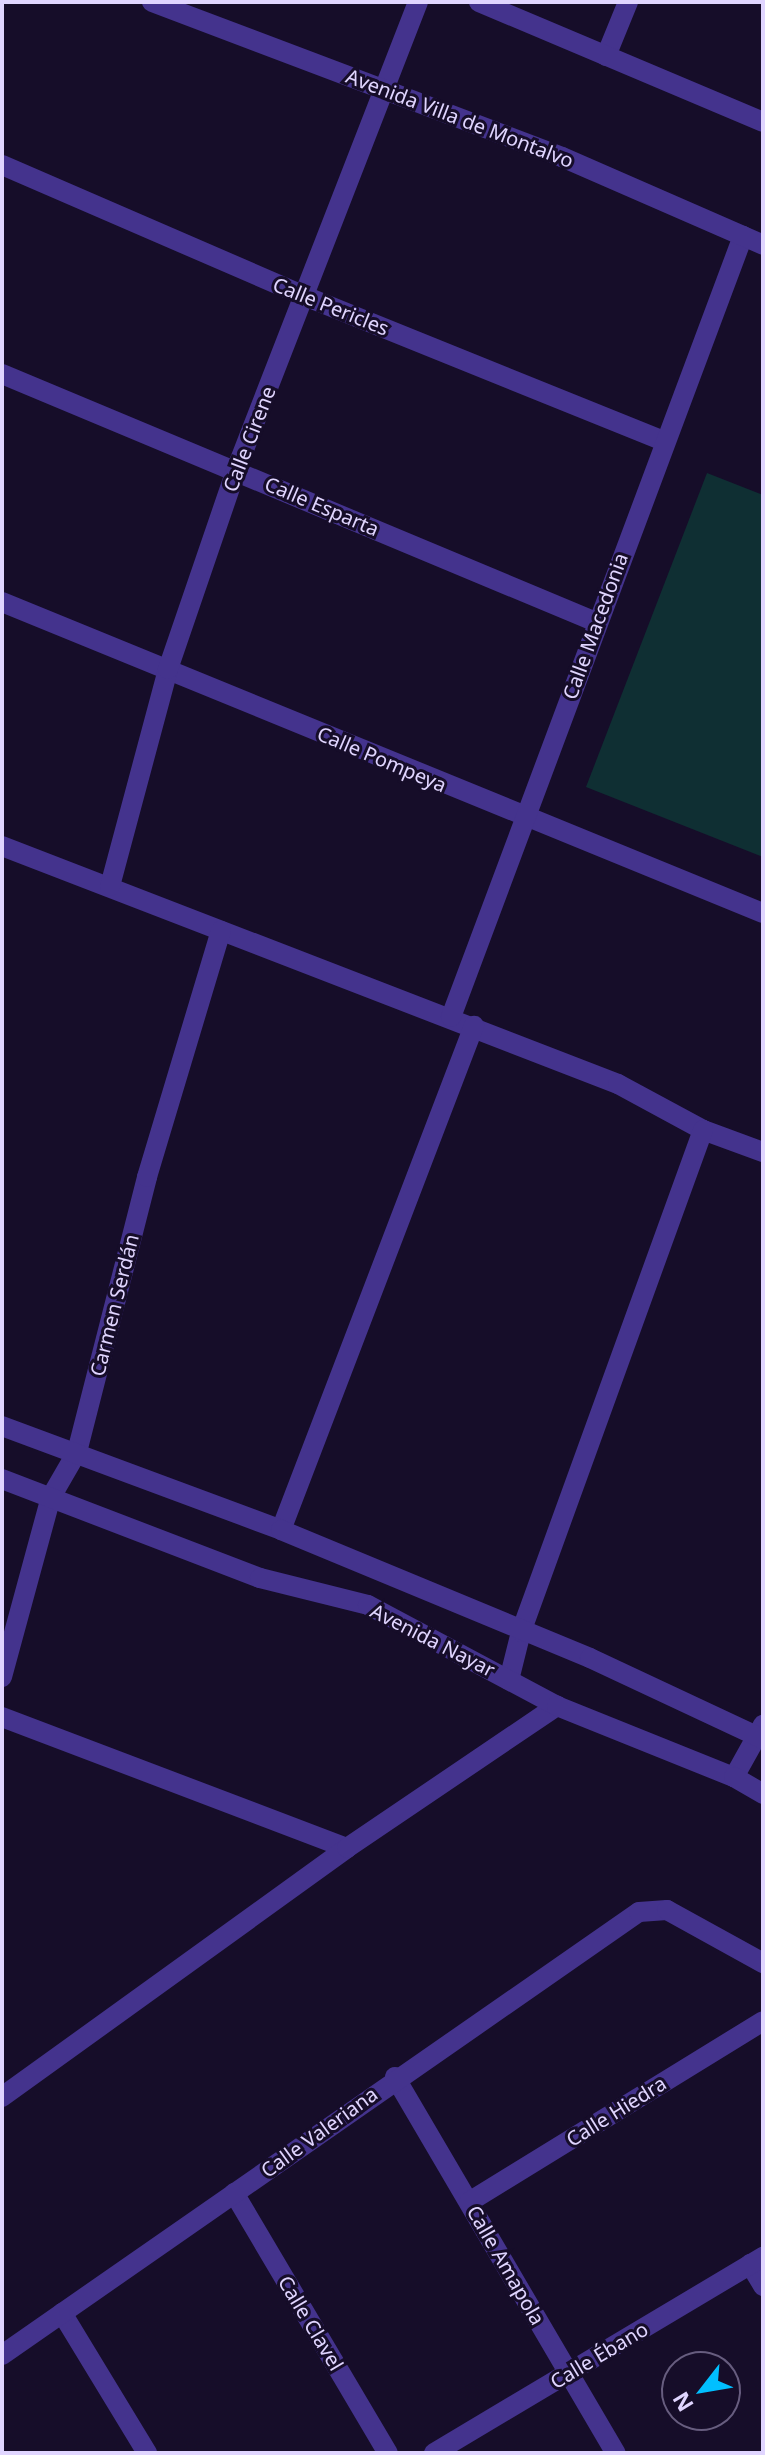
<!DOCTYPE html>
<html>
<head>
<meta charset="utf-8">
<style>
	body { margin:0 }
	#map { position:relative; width:765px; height:2455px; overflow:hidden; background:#160d29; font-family:"Noto Sans",sans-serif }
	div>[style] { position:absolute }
	.green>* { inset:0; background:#0f2f33 }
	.minor>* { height:20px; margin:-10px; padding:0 10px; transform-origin:10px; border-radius:10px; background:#44338d }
	.tertiary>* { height:20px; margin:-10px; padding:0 10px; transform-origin:10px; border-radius:10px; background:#44338d }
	span { translate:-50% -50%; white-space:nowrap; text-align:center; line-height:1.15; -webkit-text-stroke:6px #160d29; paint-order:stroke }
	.street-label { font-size:20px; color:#e0d5ff }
	.frame { position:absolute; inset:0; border:4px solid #e0d5ff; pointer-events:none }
	.north { position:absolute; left:661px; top:2351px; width:80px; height:80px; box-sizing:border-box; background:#160d29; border:2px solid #675d7f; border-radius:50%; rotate:239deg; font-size:22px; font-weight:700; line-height:32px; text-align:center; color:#e0d5ff }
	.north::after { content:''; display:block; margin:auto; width:28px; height:36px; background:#01bfff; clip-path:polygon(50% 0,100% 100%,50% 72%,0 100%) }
</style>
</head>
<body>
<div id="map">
	<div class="green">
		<i style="clip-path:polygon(707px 473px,763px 495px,763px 857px,586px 787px)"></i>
	</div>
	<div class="minor">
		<i style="left:606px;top:56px;width:58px;rotate:-67.8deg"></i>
		<i style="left:2px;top:165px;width:332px;rotate:23.4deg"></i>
		<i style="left:307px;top:297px;width:384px;rotate:22deg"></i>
		<i style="left:2px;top:374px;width:644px;rotate:22.66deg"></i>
		<i style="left:2px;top:602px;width:822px;rotate:22.23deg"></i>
		<i style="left:2px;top:846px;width:660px;rotate:21.12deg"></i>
		<i style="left:618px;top:1084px;width:97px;rotate:28.4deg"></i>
		<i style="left:703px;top:1130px;width:64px;rotate:20.1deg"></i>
		<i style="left:110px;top:886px;width:225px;rotate:-75deg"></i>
		<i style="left:168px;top:669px;width:210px;rotate:-71.1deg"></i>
		<i style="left:236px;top:470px;width:502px;rotate:-68.75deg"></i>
		<i style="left:451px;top:1017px;width:834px;rotate:-69.5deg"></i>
		<i style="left:281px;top:1530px;width:540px;rotate:-69.05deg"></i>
		<i style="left:2px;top:1677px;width:187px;rotate:-74.8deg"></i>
		<i style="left:51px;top:1497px;width:52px;rotate:-60deg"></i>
		<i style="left:77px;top:1452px;width:284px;rotate:-75.7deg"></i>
		<i style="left:147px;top:1177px;width:257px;rotate:-73.3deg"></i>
		<i style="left:509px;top:1680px;width:49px;rotate:-76deg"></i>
		<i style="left:521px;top:1632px;width:534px;rotate:-70.07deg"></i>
		<i style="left:2px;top:1717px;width:369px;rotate:20.8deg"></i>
		<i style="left:734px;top:1777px;width:60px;rotate:-60.9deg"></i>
		<i style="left:395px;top:2077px;width:436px;rotate:59.6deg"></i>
		<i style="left:2px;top:2097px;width:425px;rotate:-35.8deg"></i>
		<i style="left:347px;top:1848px;width:254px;rotate:-34.1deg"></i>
		<i style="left:234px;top:2193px;width:302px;rotate:59.4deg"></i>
		<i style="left:469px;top:2202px;width:345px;rotate:-31.6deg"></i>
		<i style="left:750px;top:2264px;width:26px;rotate:59deg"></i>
		<i style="left:62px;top:2313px;width:164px;rotate:58.7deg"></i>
		<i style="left:2px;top:2355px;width:776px;rotate:-34.82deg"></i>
		<i style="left:639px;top:1912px;width:28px;rotate:-4deg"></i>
		<i style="left:667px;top:1910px;width:110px;rotate:28.9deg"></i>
		<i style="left:434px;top:2453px;width:383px;rotate:-30.8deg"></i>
	</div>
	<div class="tertiary">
		<i style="left:152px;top:2px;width:438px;rotate:20.7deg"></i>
		<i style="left:562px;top:157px;width:219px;rotate:23.6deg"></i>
		<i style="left:479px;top:2px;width:308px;rotate:22.9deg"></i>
		<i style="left:2px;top:1426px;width:298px;rotate:20.4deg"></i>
		<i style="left:281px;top:1530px;width:334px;rotate:22.5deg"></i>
		<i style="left:590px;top:1658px;width:191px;rotate:25.1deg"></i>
		<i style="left:2px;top:1479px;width:276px;rotate:21deg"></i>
		<i style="left:260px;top:1578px;width:111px;rotate:14deg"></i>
		<i style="left:368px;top:1605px;width:214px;rotate:28.1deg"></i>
		<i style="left:557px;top:1706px;width:191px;rotate:21.9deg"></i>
		<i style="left:734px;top:1777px;width:34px;rotate:30deg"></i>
	</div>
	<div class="street-label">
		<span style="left:460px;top:118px;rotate:21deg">Avenida Villa de Montalvo</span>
		<span style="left:331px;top:306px;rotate:22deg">Calle Pericles</span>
		<span style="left:249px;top:439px;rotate:-69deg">Calle Cirene</span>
		<span style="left:322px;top:506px;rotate:23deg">Calle Esparta</span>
		<span style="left:595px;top:626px;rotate:-70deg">Calle Macedonia</span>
		<span style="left:382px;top:759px;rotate:23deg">Calle Pompeya</span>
		<span style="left:114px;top:1305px;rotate:-76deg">Carmen Serdán</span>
		<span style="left:433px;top:1640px;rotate:27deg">Avenida Nayar</span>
		<span style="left:616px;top:2111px;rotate:-32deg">Calle Hiedra</span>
		<span style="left:319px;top:2132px;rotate:-36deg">Calle Valeriana</span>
		<span style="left:506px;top:2265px;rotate:60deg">Calle Amapola</span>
		<span style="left:311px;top:2323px;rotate:59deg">Calle Clavel</span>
		<span style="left:599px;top:2355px;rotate:-31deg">Calle Ébano</span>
	</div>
	<div class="frame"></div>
	<div class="north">N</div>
</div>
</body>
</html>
